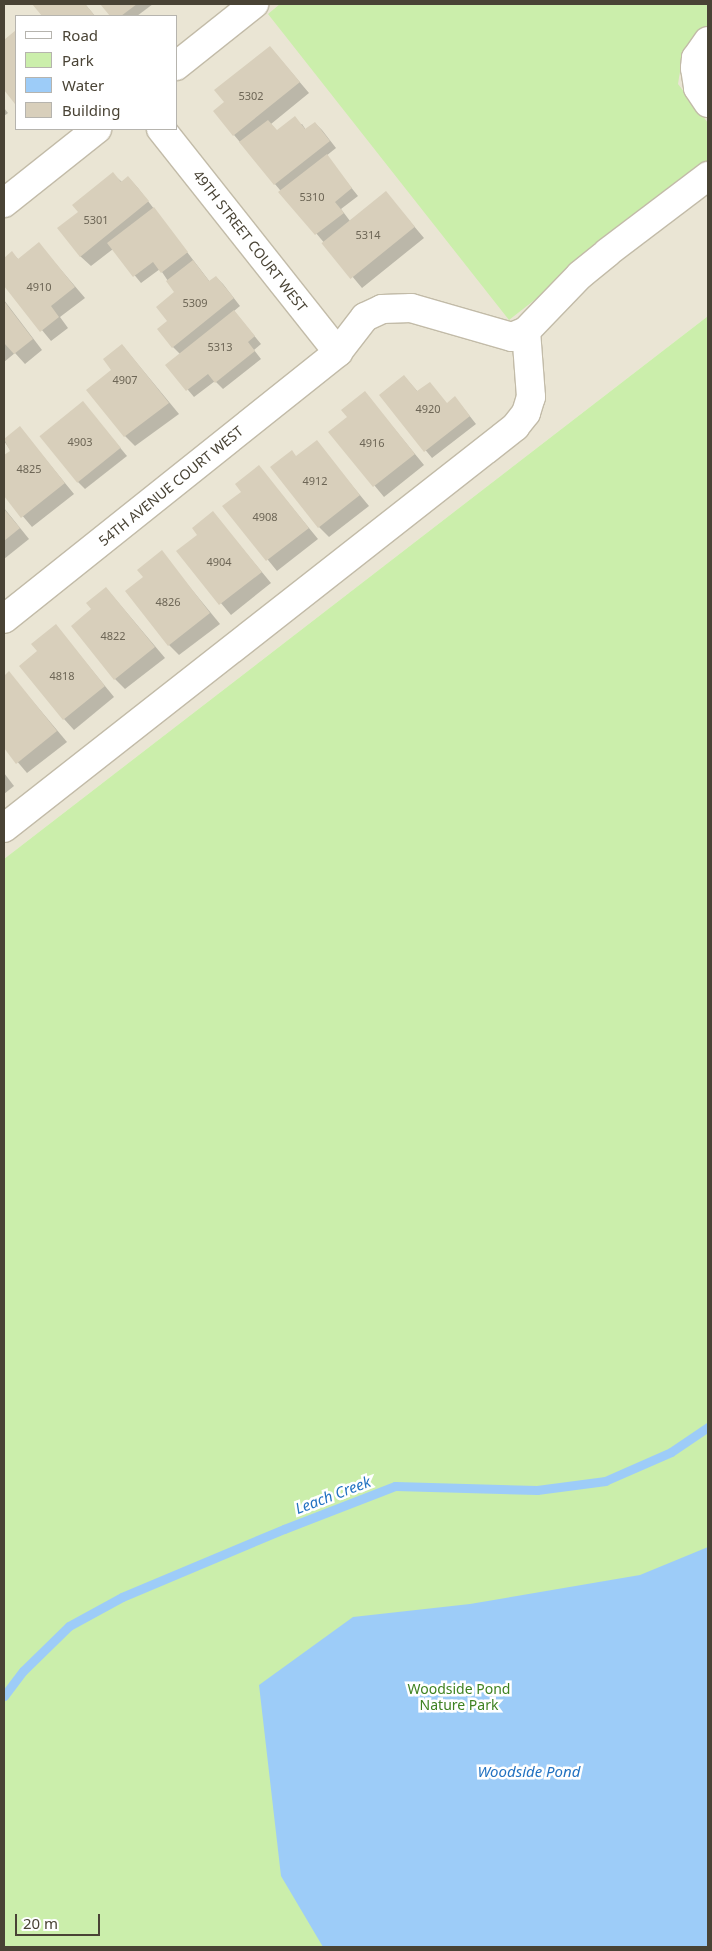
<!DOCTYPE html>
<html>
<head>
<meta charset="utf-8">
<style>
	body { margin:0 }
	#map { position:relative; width:712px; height:1951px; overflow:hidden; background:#f5f2e7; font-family:"Noto Sans",sans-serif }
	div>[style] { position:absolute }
	.residential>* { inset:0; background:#eae5d4 }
	.green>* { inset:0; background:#cbeeab }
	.water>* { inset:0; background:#9dccf8 }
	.shadow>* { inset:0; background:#0003 }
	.stream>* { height:9px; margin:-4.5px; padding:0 4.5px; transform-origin:4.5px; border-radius:4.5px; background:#9dccf8 }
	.building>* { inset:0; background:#d8cfbb; transform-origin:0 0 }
	.roads { filter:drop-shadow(1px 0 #c2bba8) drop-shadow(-1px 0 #c2bba8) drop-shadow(0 1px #c2bba8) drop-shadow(0 -1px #c2bba8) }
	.minor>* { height:28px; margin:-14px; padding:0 14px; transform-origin:14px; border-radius:14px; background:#fff }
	span { translate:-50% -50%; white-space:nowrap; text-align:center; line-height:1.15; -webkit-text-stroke:5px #fff; paint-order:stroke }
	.number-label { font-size:11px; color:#6d6656 }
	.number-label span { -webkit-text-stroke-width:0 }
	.street-label { font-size:14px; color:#494335 }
	.park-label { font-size:14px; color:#3e8221 }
	.water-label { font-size:15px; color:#2272c1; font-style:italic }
	.frame { position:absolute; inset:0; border:5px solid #494335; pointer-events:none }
	.legend { position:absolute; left:15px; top:15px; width:162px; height:115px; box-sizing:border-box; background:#fff; border:1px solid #b6b4ae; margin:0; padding:6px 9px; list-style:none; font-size:15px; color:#494335 }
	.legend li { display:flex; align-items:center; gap:10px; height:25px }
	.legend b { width:25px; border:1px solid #b6b4ae }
	.scale { position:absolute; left:15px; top:1914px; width:85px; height:22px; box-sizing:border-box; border:2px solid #494335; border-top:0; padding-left:6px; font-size:15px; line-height:18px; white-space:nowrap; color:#494335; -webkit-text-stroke:4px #fff; paint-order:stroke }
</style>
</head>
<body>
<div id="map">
	<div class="residential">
		<i style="clip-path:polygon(evenodd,4px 4px,708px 4px,708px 316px,4px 859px,4px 4px,16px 16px,176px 16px,176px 129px,16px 129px,16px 16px)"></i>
	</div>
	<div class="green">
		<i style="clip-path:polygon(280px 4px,708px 4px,708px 27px,693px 39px,682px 59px,678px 84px,708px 123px,708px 164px,509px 320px,268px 14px)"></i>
		<i style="clip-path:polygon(708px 316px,708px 1947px,4px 1947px,4px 859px)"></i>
	</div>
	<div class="water">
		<i style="clip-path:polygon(708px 1547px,708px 1947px,323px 1947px,281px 1876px,259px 1685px,353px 1617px,470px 1604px,640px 1575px)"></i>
	</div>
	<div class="shadow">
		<i style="clip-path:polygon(34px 4px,85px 4px,95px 16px,44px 16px)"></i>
		<i style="clip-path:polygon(102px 4px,153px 4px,137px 16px,112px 16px)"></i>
		<i style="clip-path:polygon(16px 31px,16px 103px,4px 88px,4px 41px)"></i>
		<i style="clip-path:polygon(270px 47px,309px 93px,271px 124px,277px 131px,302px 124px,306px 130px,315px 123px,322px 130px,336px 148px,326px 156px,358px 196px,341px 209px,350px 221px,386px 193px,424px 238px,362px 288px,234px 135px,225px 102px)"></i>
		<i style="clip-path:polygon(4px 108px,8px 113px,4px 116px)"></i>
		<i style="clip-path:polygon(113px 174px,122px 182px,128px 177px,138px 188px,210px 282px,216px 277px,223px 284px,240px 306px,234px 311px,261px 344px,254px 350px,261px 359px,223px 389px,215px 381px,194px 397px,167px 365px,181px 355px,173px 347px,169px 321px,176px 293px,160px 269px,141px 283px,113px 249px,91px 266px,80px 256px,80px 212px)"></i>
		<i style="clip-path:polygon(39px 244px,85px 298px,60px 317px,68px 328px,51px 341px,4px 284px,4px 260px,12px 253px,19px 260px)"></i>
		<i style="clip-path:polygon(4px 300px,42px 350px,25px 364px,15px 353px,4px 362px)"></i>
		<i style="clip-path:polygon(122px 345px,179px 414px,135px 446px,125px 436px,113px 371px)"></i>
		<i style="clip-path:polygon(404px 376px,418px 392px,447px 404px,461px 405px,476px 424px,432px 458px,380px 395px)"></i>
		<i style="clip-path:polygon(365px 393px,424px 465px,384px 497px,330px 432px,348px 417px)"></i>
		<i style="clip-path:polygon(83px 403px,127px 456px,85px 489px,78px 482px)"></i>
		<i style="clip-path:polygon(20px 428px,74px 494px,32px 527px,4px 494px,4px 457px,11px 451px,4px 441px)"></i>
		<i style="clip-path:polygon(316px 442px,369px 506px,329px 537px,319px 527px,297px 457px)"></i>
		<i style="clip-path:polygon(259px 467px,318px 539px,277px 571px,224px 506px,243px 492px)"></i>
		<i style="clip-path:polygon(4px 508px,29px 539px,4px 559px)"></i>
		<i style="clip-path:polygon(213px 513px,271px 583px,231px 615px,178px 552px,199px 535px)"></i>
		<i style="clip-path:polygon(161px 552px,220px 624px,179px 655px,169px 645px)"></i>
		<i style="clip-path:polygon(106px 588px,165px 658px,125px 689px,115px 679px,93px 610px)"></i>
		<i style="clip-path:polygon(56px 626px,114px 697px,74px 730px,64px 719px,39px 652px)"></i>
		<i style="clip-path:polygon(9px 673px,67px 742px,27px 773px,4px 746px,4px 677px)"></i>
		<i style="clip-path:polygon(4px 773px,14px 786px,4px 794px)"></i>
	</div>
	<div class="stream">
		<i style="left:4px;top:1696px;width:31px;rotate:-53deg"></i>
		<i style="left:23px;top:1671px;width:64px;rotate:-44.4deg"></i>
		<i style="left:69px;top:1626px;width:60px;rotate:-28.7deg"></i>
		<i style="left:122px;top:1597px;width:176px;rotate:-22.8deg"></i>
		<i style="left:284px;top:1529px;width:119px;rotate:-21.2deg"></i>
		<i style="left:395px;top:1486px;width:142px;rotate:1.6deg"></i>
		<i style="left:537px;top:1490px;width:69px;rotate:-7.5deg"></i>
		<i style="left:605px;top:1481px;width:72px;rotate:-23.7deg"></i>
		<i style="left:671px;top:1452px;width:45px;rotate:-34deg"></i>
	</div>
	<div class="building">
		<i style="clip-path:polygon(32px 4px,85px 4px,95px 16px,42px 16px)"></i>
		<i style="clip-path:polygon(100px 4px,137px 4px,121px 16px,110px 16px)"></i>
		<i style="clip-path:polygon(16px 30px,16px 103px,15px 104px,4px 90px,4px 40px)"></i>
		<i style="clip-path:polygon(270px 46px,300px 82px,233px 136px,213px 111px,224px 102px,214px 90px)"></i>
		<i style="clip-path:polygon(295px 116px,305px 129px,315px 122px,330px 141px,274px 185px,239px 142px,268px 120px,277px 130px)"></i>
		<i style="clip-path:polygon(327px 154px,352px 188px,335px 202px,344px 213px,315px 235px,278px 192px)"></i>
		<i style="clip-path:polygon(113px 172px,121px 182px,128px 176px,149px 201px,80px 257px,57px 228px,78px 212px,72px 205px)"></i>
		<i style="left:386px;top:191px;width:46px;height:83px;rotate:51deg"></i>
		<i style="clip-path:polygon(154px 207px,188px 252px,161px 273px,153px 262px,133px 277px,107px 243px)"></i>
		<i style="clip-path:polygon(39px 242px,75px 287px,51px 306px,59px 317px,40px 332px,4px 286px,4px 258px,12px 251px,18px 259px)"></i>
		<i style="clip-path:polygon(193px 260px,209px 281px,216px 276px,234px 298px,172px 348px,157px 329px,167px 321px,156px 307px,174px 292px,166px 281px)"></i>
		<i style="clip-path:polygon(4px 301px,33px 339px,14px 354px,4px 343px)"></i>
		<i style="clip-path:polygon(234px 310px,255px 336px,248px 342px,255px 351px,215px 383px,208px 374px,186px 391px,165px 365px)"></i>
		<i style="clip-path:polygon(122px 344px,169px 403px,124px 437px,86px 390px,111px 370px,103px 359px)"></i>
		<i style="clip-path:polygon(404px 375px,417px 391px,430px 382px,447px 403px,455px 396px,470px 416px,424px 452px,379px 395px)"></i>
		<i style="clip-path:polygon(365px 391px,415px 454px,373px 487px,328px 432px,347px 417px,341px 410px)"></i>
		<i style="left:83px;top:401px;width:60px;height:56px;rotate:51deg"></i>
		<i style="clip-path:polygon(20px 426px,65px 483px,21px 518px,4px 496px,4px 455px,10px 451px,4px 439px)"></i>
		<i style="clip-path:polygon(317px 440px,360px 495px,318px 528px,270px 467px,292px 450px,296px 456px)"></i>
		<i style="clip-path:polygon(259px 465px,309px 528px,266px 561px,222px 506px,241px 492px,235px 484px)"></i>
		<i style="clip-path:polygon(4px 509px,20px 528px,4px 541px)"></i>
		<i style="clip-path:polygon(213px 511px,262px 572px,219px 605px,176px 551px,197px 535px,192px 528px)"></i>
		<i style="clip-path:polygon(162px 550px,210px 613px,168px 646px,125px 591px,143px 577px,137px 570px)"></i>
		<i style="clip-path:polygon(106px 587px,155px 647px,114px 680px,71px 626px,91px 609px,86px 603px)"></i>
		<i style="clip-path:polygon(56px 624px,105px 686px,63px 720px,19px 666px,37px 651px,31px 644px)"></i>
		<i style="clip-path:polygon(9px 671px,57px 731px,16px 764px,4px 748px,4px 676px)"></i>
	</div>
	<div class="roads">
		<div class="minor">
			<i style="left:708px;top:41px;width:21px;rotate:125deg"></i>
			<i style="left:696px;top:58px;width:10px;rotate:96deg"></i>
			<i style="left:695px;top:68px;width:20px;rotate:81deg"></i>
			<i style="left:698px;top:88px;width:18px;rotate:56deg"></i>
			<i style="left:176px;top:66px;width:100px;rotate:-38.5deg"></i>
			<i style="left:161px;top:129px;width:285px;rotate:51.6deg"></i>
			<i style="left:4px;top:203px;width:119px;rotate:-38.5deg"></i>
			<i style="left:4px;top:619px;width:428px;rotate:-38.6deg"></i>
			<i style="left:338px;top:352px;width:44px;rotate:-52.4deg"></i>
			<i style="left:365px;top:317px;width:19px;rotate:-25deg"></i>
			<i style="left:382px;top:309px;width:29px;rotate:-2deg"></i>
			<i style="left:411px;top:308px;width:105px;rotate:16deg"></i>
			<i style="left:512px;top:337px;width:15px;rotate:-23deg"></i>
			<i style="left:526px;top:331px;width:78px;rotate:-46deg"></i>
			<i style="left:580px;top:275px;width:36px;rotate:-39deg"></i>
			<i style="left:608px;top:252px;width:126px;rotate:-37.2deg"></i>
			<i style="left:4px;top:828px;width:650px;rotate:-38.12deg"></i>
			<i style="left:515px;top:427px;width:18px;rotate:-52deg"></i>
			<i style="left:526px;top:413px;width:17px;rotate:-73deg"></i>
			<i style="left:531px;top:397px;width:66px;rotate:-94.3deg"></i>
		</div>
	</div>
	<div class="number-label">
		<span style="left:251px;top:96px">5302</span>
		<span style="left:312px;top:197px">5310</span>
		<span style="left:96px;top:220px">5301</span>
		<span style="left:368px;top:235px">5314</span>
		<span style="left:39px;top:287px">4910</span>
		<span style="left:195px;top:303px">5309</span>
		<span style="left:220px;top:347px">5313</span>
		<span style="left:125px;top:380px">4907</span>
		<span style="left:428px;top:409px">4920</span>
		<span style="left:80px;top:442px">4903</span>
		<span style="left:372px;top:443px">4916</span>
		<span style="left:29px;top:469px">4825</span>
		<span style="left:315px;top:481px">4912</span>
		<span style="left:265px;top:517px">4908</span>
		<span style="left:219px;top:562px">4904</span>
		<span style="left:168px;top:602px">4826</span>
		<span style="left:113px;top:636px">4822</span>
		<span style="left:62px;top:676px">4818</span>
	</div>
	<div class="street-label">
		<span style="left:250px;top:241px;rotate:52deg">49TH STREET COURT WEST</span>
		<span style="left:171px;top:486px;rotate:-39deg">54TH AVENUE COURT WEST</span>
	</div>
	<div class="park-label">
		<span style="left:459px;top:1697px">Woodside Pond<br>Nature Park</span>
	</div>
	<div class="water-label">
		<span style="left:333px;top:1495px;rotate:-21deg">Leach Creek</span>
		<span style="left:529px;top:1772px">Woodside Pond</span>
	</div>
	<div class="frame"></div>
	<ul class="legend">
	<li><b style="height:6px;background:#fff"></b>Road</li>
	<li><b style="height:14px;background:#cbeeab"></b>Park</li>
	<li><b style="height:14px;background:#9dccf8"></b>Water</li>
	<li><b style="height:14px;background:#d8cfbb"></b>Building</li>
	</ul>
	<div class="scale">20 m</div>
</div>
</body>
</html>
